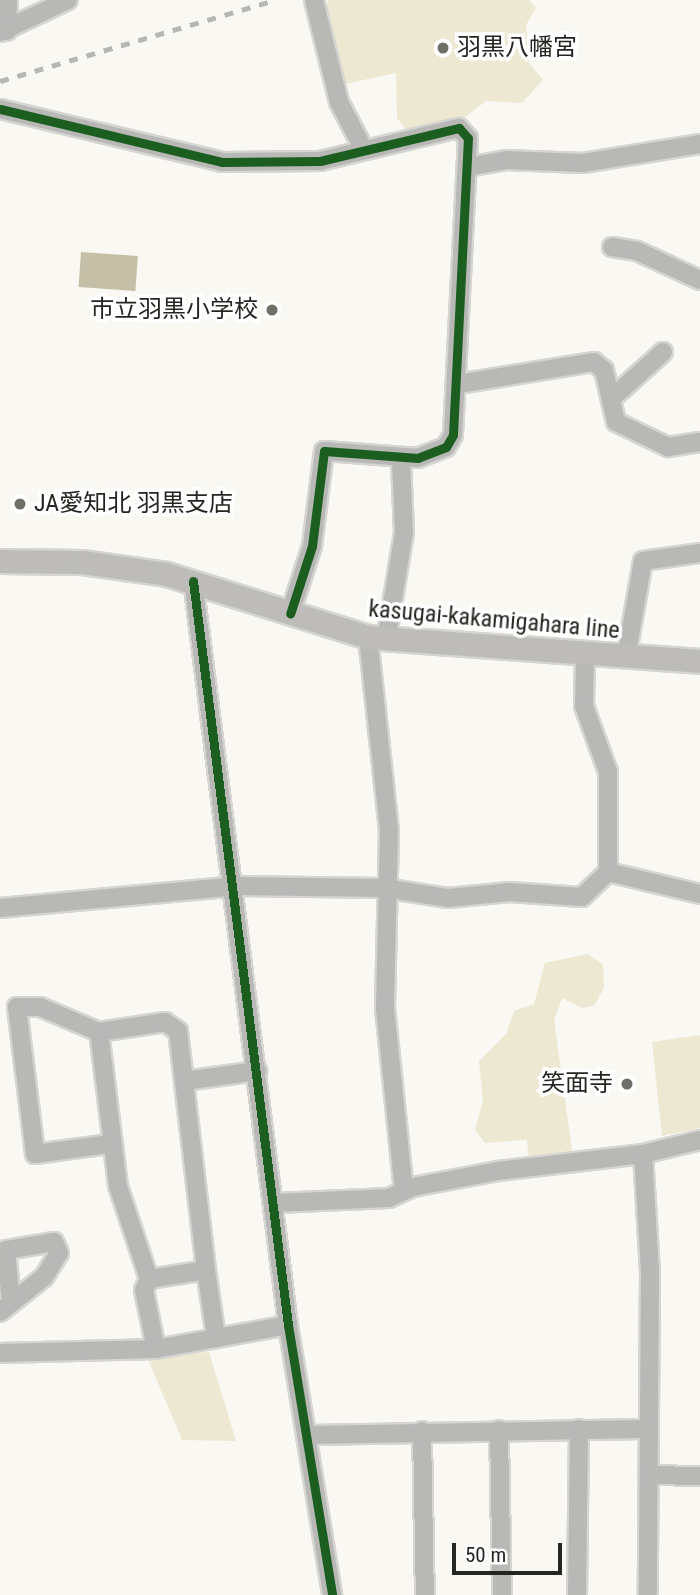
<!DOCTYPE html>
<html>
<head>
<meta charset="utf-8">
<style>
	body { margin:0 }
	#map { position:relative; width:700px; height:1595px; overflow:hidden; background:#f9f8f3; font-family:"Roboto Condensed","Noto Sans JP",sans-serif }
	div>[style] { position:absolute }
	.green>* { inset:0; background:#ece8d2 }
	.water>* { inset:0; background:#c4bfa6; transform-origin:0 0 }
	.roads { filter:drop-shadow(2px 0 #d6d5d2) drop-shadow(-2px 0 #d6d5d2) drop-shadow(0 2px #d6d5d2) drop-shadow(0 -2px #d6d5d2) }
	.minor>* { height:18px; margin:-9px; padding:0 9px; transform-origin:9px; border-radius:9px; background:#b8b8b7 }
	.major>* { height:23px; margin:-11.5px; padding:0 11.5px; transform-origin:11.5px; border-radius:11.5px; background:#bdbcb8 }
	.rail>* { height:4.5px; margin-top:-2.25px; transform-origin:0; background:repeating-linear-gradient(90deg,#b6b6b2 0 9px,transparent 0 18px) }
	.cycleway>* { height:9px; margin:-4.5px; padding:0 4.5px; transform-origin:4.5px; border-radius:4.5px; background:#1b5e20 }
	.dots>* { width:19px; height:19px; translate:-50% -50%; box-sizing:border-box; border:4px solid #fff; border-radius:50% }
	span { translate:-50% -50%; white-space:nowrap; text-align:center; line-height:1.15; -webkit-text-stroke:7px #fff; paint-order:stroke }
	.poi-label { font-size:24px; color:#252521 }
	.left { translate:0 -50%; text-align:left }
	.right { translate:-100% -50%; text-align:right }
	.street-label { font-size:24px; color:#252521 }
	.scale { position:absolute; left:452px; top:1543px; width:110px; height:32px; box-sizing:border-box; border:4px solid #252521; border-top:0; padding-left:9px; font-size:21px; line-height:24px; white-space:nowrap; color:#252521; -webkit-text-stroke:5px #fff; paint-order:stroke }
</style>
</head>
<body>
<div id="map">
	<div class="green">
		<i style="clip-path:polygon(329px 0,529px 0,536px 8px,526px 25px,529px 63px,543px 80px,522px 103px,486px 101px,465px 117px,408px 131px,397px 118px,396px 73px,345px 84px,321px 12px)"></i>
		<i style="clip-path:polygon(587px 954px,603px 964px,604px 988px,594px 1006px,582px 1008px,562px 998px,554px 1020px,572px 1150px,561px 1160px,529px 1162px,527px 1140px,485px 1143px,475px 1130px,483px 1100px,479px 1061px,506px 1034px,514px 1011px,534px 1004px,545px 963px)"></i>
		<i style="clip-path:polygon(700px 1035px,700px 1128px,662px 1136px,652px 1042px)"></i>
		<i style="clip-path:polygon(209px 1352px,236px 1441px,182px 1440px,147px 1357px)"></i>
	</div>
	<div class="water">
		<i style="left:81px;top:252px;width:57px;height:35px;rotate:4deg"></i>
	</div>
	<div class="roads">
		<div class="minor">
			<i style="left:314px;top:0;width:105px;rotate:76.2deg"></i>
			<i style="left:339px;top:102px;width:52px;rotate:62.4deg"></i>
			<i style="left:7px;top:31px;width:31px;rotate:-88deg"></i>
			<i style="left:0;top:32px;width:75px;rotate:-25.2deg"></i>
			<i style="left:0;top:109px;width:228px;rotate:13.4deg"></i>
			<i style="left:222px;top:162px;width:98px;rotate:-0.6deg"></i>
			<i style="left:320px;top:161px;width:143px;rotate:-13.4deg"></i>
			<i style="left:459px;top:128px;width:13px;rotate:48deg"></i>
			<i style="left:468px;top:138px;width:297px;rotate:92.9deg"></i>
			<i style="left:453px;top:435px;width:14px;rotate:120deg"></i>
			<i style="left:446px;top:447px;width:30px;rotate:159deg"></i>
			<i style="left:418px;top:458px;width:94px;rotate:-175.7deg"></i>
			<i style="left:324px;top:451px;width:96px;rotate:97.2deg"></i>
			<i style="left:312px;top:546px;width:71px;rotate:107.9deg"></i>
			<i style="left:467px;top:167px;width:41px;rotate:-9.9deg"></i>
			<i style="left:507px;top:160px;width:76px;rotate:2.3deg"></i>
			<i style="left:583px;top:163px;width:119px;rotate:-9.2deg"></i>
			<i style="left:612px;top:247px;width:25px;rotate:9deg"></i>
			<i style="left:637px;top:251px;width:69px;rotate:24.7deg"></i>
			<i style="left:458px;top:384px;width:138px;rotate:-9.2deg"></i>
			<i style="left:594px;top:362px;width:13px;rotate:39deg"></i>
			<i style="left:604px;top:370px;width:53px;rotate:77deg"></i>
			<i style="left:616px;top:422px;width:58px;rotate:25.7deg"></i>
			<i style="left:668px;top:447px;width:32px;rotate:-9deg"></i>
			<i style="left:611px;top:399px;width:70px;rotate:-42.1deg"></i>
			<i style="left:193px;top:581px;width:750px;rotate:82.72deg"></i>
			<i style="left:288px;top:1325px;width:274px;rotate:80.7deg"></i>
			<i style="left:387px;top:635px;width:104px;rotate:-80.6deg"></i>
			<i style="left:404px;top:532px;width:73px;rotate:-92.4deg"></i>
			<i style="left:368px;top:637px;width:194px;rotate:83.8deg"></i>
			<i style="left:389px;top:830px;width:178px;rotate:91.3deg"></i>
			<i style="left:385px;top:1008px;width:184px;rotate:84.1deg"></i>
			<i style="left:585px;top:657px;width:49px;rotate:91.2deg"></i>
			<i style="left:584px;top:706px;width:70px;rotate:70deg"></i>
			<i style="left:608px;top:772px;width:100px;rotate:90deg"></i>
			<i style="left:626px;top:658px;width:98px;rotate:-80.1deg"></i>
			<i style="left:643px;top:561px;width:58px;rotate:-8deg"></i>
			<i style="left:0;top:908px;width:236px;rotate:-5.3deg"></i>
			<i style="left:235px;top:886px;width:149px;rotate:0.8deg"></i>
			<i style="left:384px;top:888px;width:65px;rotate:8.9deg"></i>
			<i style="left:448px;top:898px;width:61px;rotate:-5.6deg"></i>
			<i style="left:509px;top:892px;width:73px;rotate:3.9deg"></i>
			<i style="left:582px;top:897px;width:36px;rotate:-44deg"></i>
			<i style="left:608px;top:872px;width:95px;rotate:13.4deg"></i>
			<i style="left:99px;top:1032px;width:67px;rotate:-8.6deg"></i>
			<i style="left:165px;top:1022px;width:16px;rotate:35deg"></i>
			<i style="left:178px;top:1031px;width:241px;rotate:83.3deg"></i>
			<i style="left:206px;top:1270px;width:58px;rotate:171deg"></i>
			<i style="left:149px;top:1279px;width:98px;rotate:-108.4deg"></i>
			<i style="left:118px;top:1186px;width:155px;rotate:-97deg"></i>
			<i style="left:99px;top:1032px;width:64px;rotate:-157deg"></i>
			<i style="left:40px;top:1007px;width:23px;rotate:180deg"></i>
			<i style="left:17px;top:1007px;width:148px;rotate:83deg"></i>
			<i style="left:35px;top:1154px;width:76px;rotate:-7.6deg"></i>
			<i style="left:184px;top:1081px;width:74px;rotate:-7.8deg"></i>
			<i style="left:643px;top:1154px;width:117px;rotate:86.6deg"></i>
			<i style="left:650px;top:1271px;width:324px;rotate:90.4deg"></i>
			<i style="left:275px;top:1203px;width:114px;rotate:-2.5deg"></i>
			<i style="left:389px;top:1198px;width:26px;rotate:-25deg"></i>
			<i style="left:413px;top:1187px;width:86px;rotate:-10.7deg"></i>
			<i style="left:498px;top:1171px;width:146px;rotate:-6.7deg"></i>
			<i style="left:643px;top:1154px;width:59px;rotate:-13.8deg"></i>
			<i style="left:206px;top:1270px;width:69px;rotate:81.6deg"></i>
			<i style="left:149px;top:1279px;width:12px;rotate:114deg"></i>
			<i style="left:144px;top:1290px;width:60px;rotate:78.5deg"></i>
			<i style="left:0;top:1312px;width:56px;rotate:-38.5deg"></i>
			<i style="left:44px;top:1277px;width:28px;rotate:-58deg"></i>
			<i style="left:59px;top:1253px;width:12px;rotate:-114deg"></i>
			<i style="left:54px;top:1242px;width:49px;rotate:170.5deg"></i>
			<i style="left:6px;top:1250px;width:53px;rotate:84.6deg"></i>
			<i style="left:0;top:1353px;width:156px;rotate:-1.5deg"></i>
			<i style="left:156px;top:1349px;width:134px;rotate:-10.3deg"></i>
			<i style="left:499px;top:1430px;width:165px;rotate:89deg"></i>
			<i style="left:422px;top:1431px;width:164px;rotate:89deg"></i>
			<i style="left:306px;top:1435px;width:343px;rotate:-1deg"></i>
			<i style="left:649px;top:1475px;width:51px;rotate:1.1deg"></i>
			<i style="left:577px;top:1595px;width:166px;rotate:-89.3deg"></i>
		</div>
		<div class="major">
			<i style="left:0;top:561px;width:82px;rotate:0.7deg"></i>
			<i style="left:82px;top:562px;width:85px;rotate:8.1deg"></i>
			<i style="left:166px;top:574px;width:212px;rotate:17.3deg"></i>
			<i style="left:368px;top:637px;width:333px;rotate:4.1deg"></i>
		</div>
	</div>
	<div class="rail">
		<i style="left:0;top:81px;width:287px;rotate:-16.4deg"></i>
	</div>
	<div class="cycleway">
		<i style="left:0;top:109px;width:228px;rotate:13.4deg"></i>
		<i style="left:222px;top:162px;width:98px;rotate:-0.6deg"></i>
		<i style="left:320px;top:161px;width:143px;rotate:-13.4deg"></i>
		<i style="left:459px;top:128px;width:13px;rotate:48deg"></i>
		<i style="left:468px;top:138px;width:297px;rotate:92.9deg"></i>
		<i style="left:453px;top:435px;width:14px;rotate:120deg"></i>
		<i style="left:446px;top:447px;width:30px;rotate:159deg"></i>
		<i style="left:418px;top:458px;width:94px;rotate:-175.7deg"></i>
		<i style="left:324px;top:451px;width:96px;rotate:97.2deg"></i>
		<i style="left:312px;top:546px;width:71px;rotate:107.9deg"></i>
		<i style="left:193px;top:581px;width:750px;rotate:82.72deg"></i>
		<i style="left:288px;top:1325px;width:274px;rotate:80.7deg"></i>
	</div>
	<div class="dots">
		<i style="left:443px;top:48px;background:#6f6f6a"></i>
		<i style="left:272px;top:310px;background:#6f6f6a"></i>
		<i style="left:20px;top:504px;background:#6f6f6a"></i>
		<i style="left:627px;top:1084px;background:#6f6f6a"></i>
	</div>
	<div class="poi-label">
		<span class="left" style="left:457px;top:48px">羽黒八幡宮</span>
		<span class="right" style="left:258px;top:310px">市立羽黒小学校</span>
		<span class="left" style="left:34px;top:504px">JA愛知北 羽黒支店</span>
		<span class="right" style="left:613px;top:1084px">笑面寺</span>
	</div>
	<div class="street-label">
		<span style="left:494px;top:620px;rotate:5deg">kasugai-kakamigahara line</span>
	</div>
	<div class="scale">50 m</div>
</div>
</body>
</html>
